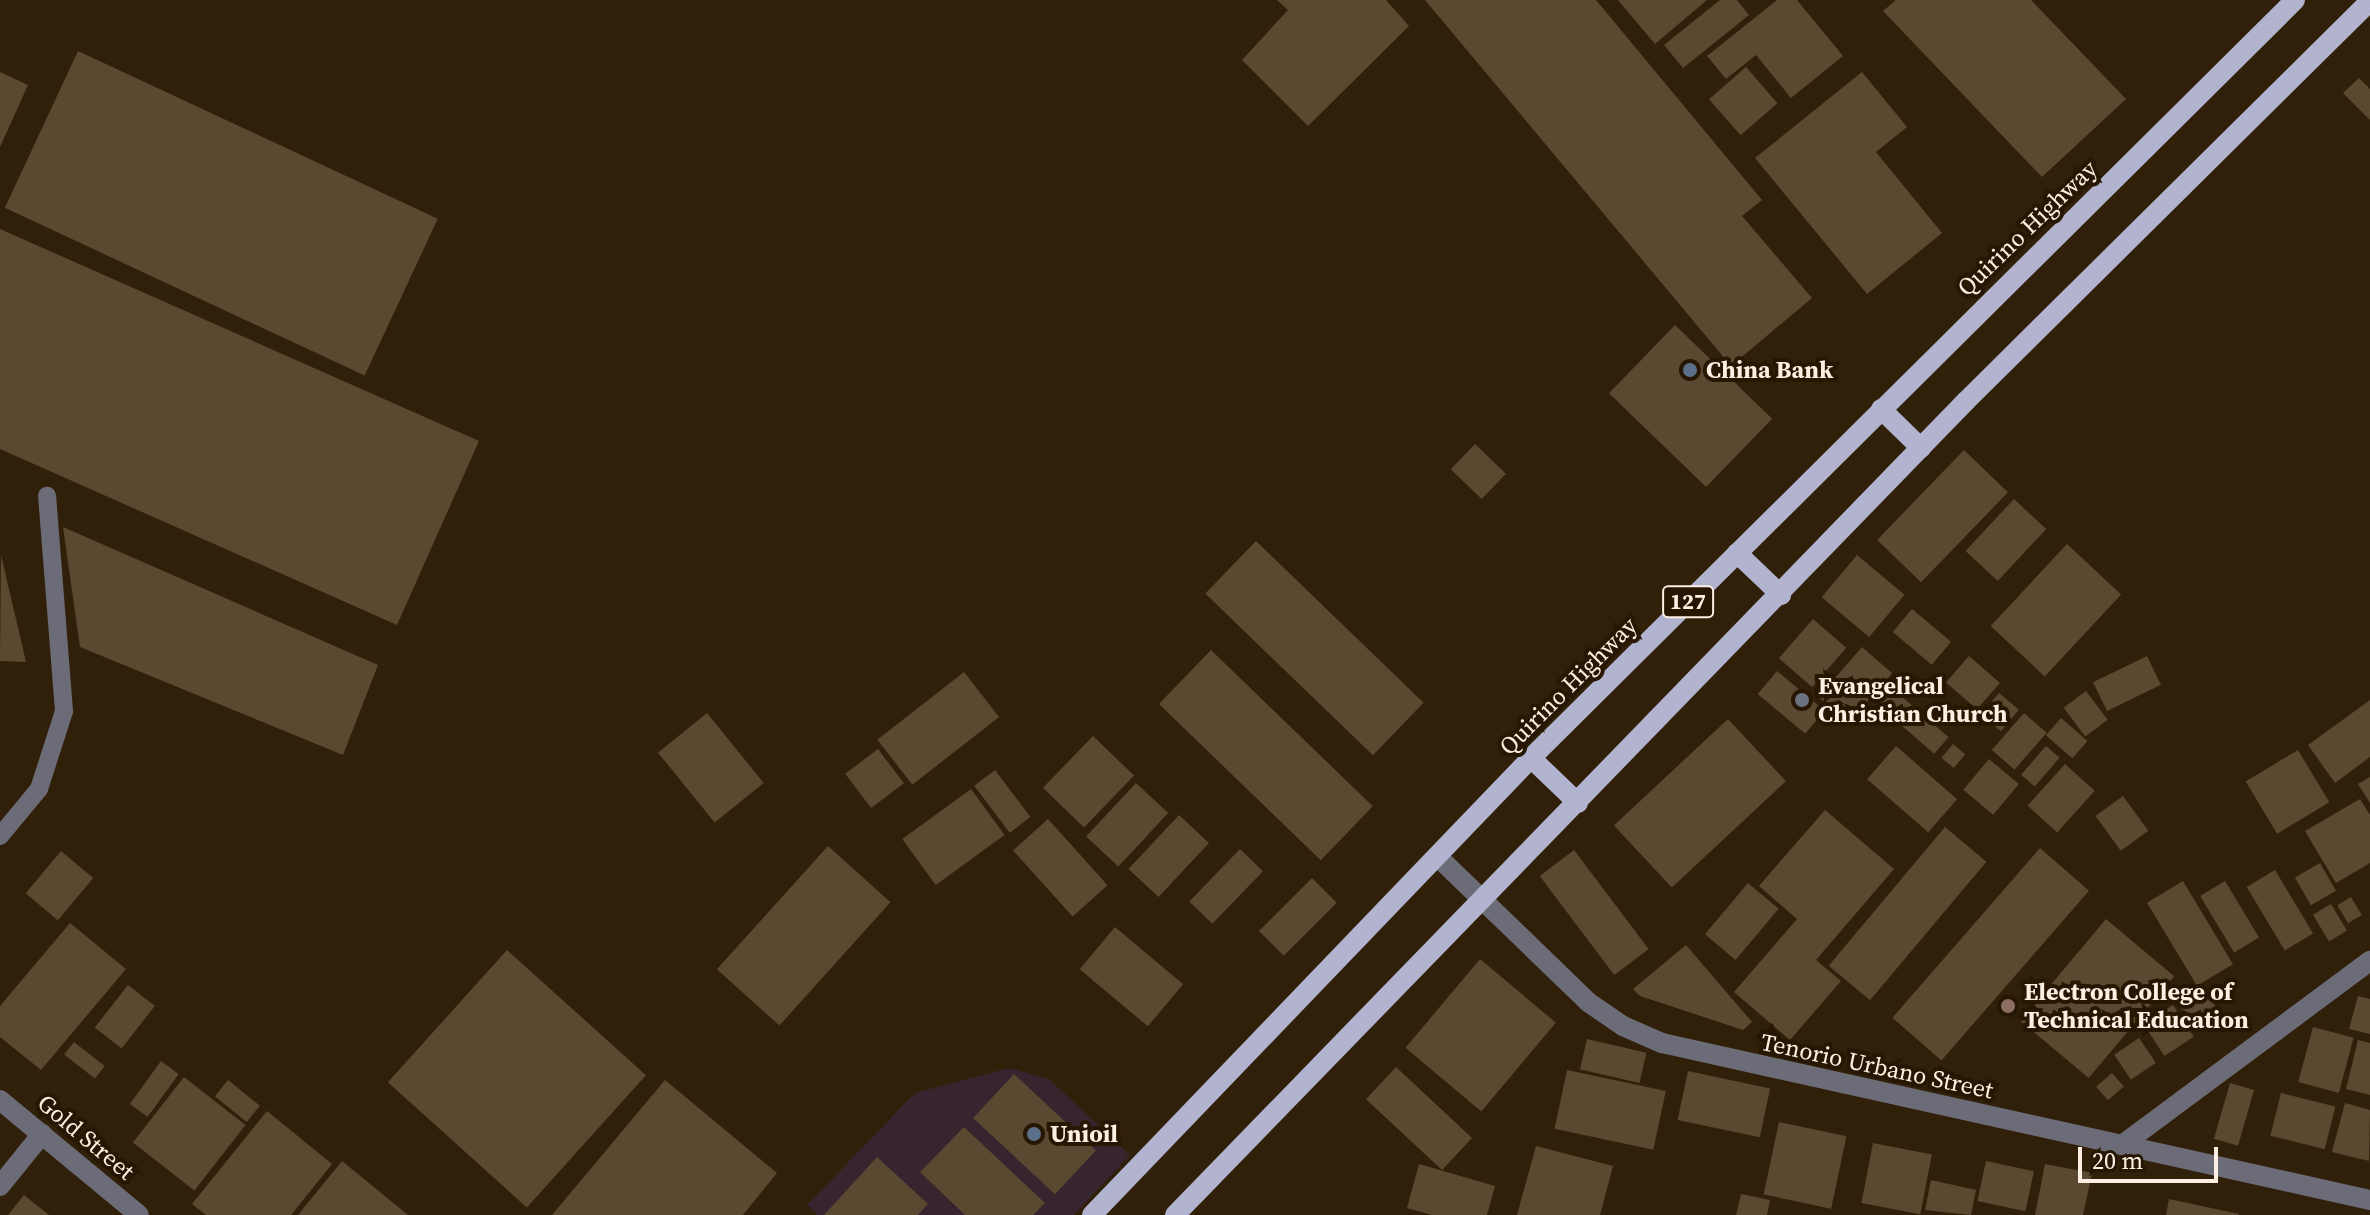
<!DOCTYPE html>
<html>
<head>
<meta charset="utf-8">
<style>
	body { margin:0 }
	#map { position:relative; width:2370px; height:1215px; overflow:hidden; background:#312009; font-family:"Source Serif 4",serif }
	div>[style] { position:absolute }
	.commercial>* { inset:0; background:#36252f }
	.building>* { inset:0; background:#5a4830; transform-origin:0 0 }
	.service>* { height:18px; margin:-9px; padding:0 9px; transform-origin:9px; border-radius:9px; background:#6b6c78 }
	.minor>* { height:20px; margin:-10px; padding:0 10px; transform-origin:10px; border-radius:10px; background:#6b6c78 }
	.primary>* { height:20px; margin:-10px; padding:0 10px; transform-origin:10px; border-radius:10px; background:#b2b4cf }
	.dots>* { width:22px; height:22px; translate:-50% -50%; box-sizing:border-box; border:4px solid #271702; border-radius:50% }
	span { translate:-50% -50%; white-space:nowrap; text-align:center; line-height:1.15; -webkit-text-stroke:8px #271702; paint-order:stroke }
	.shield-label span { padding:2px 6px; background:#271702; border:2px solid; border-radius:6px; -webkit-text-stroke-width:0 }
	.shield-label { font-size:22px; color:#fcf0e3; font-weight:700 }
	.street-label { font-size:24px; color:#fcf0e3 }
	.poi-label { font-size:24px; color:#fcf0e3; font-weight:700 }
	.left { translate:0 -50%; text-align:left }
	.scale { position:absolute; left:2078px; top:1147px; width:140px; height:36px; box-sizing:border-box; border:4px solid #fcf0e3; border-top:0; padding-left:10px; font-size:24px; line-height:28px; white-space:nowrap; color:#fcf0e3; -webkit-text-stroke:6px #271702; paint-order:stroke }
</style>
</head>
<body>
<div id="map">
	<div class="commercial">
		<i style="clip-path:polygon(1009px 1068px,1049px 1079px,1130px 1155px,1074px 1215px,818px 1215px,807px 1205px,915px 1093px)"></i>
	</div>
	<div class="building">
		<i style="clip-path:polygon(1277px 0,1386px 0,1409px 26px,1308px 126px,1242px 60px,1288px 10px)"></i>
		<i style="clip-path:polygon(1425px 0,1596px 0,1762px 200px,1742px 216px,1812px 298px,1731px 366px)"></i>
		<i style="clip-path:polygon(1618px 0,1707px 0,1655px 44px)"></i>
		<i style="clip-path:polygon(1720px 0,1737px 0,1749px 15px,1683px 68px,1664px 45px)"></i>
		<i style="clip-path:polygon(1777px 0,1797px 0,1843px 56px,1791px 98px,1756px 55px,1726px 79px,1707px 56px)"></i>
		<i style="clip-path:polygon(1896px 0,2031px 0,2126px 99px,2042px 177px,1883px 11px)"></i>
		<i style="left:78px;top:51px;width:397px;height:173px;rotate:25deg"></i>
		<i style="left:1746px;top:67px;width:48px;height:49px;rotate:49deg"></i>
		<i style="clip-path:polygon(0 72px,28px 85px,0 147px)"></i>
		<i style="clip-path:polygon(1862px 72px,1907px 127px,1876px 152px,1942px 233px,1867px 294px,1755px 158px)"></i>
		<i style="clip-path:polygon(2359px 78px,2370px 89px,2370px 120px,2343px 93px)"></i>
		<i style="clip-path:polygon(0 229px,479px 441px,397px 625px,0 449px)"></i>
		<i style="left:1675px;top:325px;width:135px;height:95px;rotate:44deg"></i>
		<i style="left:1475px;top:444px;width:43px;height:35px;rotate:44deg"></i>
		<i style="left:1964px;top:450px;width:61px;height:125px;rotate:44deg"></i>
		<i style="left:2014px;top:499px;width:44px;height:71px;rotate:43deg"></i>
		<i style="clip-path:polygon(63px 527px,378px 665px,343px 755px,80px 647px)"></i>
		<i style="left:1256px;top:541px;width:233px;height:73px;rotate:44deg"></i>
		<i style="left:2067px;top:544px;width:74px;height:112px;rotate:43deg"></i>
		<i style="clip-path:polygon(1px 555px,26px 662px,0 661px)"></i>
		<i style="left:1857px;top:555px;width:62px;height:55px;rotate:40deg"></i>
		<i style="left:1912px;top:609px;width:51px;height:30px;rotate:40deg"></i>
		<i style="left:1813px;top:619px;width:44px;height:52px;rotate:41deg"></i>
		<i style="left:1862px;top:647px;width:40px;height:66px;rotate:41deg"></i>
		<i style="left:1211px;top:650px;width:225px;height:75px;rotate:44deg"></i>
		<i style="left:1969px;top:656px;width:41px;height:35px;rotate:41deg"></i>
		<i style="left:2147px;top:656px;width:32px;height:60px;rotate:64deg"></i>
		<i style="left:1777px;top:671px;width:62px;height:30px;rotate:40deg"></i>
		<i style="left:964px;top:672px;width:57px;height:110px;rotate:52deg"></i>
		<i style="left:1892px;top:688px;width:75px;height:22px;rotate:41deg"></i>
		<i style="left:2086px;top:691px;width:36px;height:28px;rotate:53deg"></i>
		<i style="left:1999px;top:693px;width:26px;height:28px;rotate:40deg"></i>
		<i style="clip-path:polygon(2370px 700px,2370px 757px,2335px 783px,2308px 745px)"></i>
		<i style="left:707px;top:713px;width:90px;height:63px;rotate:51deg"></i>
		<i style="left:2024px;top:713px;width:30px;height:49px;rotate:41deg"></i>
		<i style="left:2061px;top:718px;width:35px;height:23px;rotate:41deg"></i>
		<i style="left:1728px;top:719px;width:85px;height:156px;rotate:47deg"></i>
		<i style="left:1093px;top:736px;width:57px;height:72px;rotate:44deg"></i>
		<i style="left:1953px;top:744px;width:16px;height:18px;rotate:40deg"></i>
		<i style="left:1896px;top:746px;width:81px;height:44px;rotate:41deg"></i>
		<i style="left:2046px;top:746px;width:18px;height:38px;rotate:41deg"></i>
		<i style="left:878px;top:749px;width:43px;height:41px;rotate:53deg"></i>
		<i style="left:2298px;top:750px;width:61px;height:61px;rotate:59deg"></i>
		<i style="left:1989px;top:759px;width:39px;height:40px;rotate:40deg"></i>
		<i style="left:2065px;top:764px;width:40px;height:56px;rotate:42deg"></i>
		<i style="left:995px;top:770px;width:59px;height:26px;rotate:53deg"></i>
		<i style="clip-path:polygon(2370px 777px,2370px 803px,2358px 784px)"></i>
		<i style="left:1136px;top:783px;width:44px;height:73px;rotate:43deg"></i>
		<i style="left:971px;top:789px;width:57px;height:85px;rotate:54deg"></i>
		<i style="left:2123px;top:796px;width:43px;height:34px;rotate:54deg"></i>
		<i style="clip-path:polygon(2360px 799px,2370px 815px,2370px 863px,2336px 883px,2305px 831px)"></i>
		<i style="clip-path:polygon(1825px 810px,1894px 869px,1816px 960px,1841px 981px,1790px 1040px,1734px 992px,1797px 919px,1759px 886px)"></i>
		<i style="left:1179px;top:815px;width:41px;height:74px;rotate:43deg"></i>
		<i style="left:1048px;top:819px;width:89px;height:47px;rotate:48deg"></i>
		<i style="left:1945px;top:827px;width:54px;height:181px;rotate:40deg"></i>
		<i style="left:828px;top:846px;width:84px;height:166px;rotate:42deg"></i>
		<i style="left:2040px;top:848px;width:65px;height:225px;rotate:41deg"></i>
		<i style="left:1240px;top:849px;width:32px;height:73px;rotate:44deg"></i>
		<i style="left:1574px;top:850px;width:124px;height:43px;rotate:53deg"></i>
		<i style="left:61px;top:851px;width:42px;height:55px;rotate:40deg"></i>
		<i style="left:2320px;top:863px;width:32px;height:29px;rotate:60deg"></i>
		<i style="left:2275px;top:870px;width:74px;height:33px;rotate:59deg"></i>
		<i style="left:1312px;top:878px;width:35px;height:75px;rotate:45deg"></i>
		<i style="left:2183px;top:881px;width:97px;height:42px;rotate:59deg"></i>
		<i style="left:2225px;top:881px;width:66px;height:29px;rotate:59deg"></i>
		<i style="left:1748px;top:883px;width:40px;height:67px;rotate:40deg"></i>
		<i style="left:2351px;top:897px;width:21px;height:16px;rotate:59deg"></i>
		<i style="left:2331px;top:904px;width:31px;height:21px;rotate:59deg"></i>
		<i style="left:2106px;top:919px;width:89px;height:133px;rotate:40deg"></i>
		<i style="clip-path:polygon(70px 923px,126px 969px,41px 1070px,0 1037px,0 1006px)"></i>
		<i style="left:1115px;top:927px;width:89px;height:55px;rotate:40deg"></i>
		<i style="clip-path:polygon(1686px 945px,1752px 1022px,1743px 1030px,1640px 996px,1633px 989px)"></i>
		<i style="left:507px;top:950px;width:187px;height:178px;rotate:42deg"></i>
		<i style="left:1480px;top:959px;width:99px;height:116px;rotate:40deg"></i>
		<i style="left:128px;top:985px;width:34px;height:54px;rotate:38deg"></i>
		<i style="left:2205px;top:987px;width:26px;height:31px;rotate:62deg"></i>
		<i style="clip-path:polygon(2358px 996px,2370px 999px,2370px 1034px,2349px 1029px)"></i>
		<i style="left:2173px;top:1005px;width:38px;height:35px;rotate:57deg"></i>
		<i style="left:2313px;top:1027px;width:42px;height:57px;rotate:15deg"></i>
		<i style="left:2139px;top:1038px;width:30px;height:30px;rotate:56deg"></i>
		<i style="left:1587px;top:1039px;width:61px;height:31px;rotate:13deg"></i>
		<i style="clip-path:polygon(2358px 1040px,2370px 1043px,2370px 1095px,2346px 1089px)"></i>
		<i style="left:74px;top:1042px;width:39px;height:16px;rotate:38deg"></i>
		<i style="left:161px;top:1061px;width:22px;height:53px;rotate:36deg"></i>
		<i style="left:1396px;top:1067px;width:104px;height:44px;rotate:43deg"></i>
		<i style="left:1567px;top:1070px;width:101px;height:60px;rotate:12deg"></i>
		<i style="left:1688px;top:1071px;width:84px;height:50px;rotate:12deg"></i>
		<i style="left:2112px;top:1073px;width:18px;height:21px;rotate:49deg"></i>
		<i style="left:1014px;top:1074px;width:112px;height:60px;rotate:43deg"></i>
		<i style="left:184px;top:1077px;width:78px;height:83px;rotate:38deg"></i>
		<i style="left:228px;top:1080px;width:41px;height:21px;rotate:39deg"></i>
		<i style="clip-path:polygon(665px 1080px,777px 1173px,743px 1215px,552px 1215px)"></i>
		<i style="left:2230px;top:1083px;width:25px;height:58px;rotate:16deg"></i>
		<i style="left:2281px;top:1093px;width:56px;height:44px;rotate:14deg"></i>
		<i style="clip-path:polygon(2345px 1103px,2370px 1110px,2369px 1161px,2332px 1152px)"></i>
		<i style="clip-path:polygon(267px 1111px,332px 1164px,291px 1215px,206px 1215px,192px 1204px)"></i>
		<i style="left:1779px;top:1122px;width:69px;height:74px;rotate:12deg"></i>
		<i style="clip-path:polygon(964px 1127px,1045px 1203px,1033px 1215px,965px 1215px,920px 1172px)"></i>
		<i style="left:1873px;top:1143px;width:60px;height:61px;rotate:11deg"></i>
		<i style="clip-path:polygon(1536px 1146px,1613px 1166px,1600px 1215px,1517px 1215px)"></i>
		<i style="clip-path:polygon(877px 1157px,928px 1204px,918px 1215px,824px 1215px)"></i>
		<i style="clip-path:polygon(342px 1161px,408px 1215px,298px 1215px)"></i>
		<i style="left:1986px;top:1161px;width:49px;height:41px;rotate:12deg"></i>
		<i style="clip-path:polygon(1419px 1164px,1495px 1186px,1487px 1215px,1432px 1215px,1407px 1208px)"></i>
		<i style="clip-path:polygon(2045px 1164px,2092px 1173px,2083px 1215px,2035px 1215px)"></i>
		<i style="clip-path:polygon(1931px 1180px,1976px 1190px,1971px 1215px,1925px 1210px)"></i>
		<i style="clip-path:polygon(1741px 1194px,1770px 1200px,1767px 1215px,1736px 1215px)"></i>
		<i style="clip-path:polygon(24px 1195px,49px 1215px,8px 1215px)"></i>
		<i style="clip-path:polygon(2169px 1199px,2239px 1214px,2239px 1215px,2166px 1215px)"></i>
	</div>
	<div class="service">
		<i style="left:0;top:836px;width:61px;rotate:-50.3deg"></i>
		<i style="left:39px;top:789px;width:82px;rotate:-72.2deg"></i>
		<i style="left:64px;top:711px;width:216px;rotate:-94.5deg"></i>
	</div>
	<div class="minor">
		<i style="left:1437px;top:856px;width:210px;rotate:44deg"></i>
		<i style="left:1588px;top:1002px;width:42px;rotate:34.4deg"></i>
		<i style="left:1623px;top:1026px;width:43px;rotate:23.6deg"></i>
		<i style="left:1662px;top:1043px;width:725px;rotate:12.5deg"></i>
		<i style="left:0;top:1100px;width:180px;rotate:39.6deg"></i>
		<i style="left:2122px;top:1145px;width:309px;rotate:-36.6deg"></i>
		<i style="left:0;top:1186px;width:67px;rotate:-51.1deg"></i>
	</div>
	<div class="primary">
		<i style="left:1881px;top:409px;width:56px;rotate:44.3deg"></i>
		<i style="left:1737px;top:553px;width:61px;rotate:43.7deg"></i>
		<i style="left:1531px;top:758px;width:65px;rotate:43.8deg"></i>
		<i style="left:1092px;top:1215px;width:634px;rotate:-46.15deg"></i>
		<i style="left:1531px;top:758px;width:1076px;rotate:-44.77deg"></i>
		<i style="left:1175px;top:1215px;width:1135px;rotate:-45.82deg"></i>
		<i style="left:1966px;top:401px;width:569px;rotate:-44.71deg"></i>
	</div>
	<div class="dots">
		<i style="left:1690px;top:370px;background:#5c6f8a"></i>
		<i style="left:1802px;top:700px;background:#6b7280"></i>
		<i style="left:2008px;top:1006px;background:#8d6e63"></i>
		<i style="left:1034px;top:1134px;background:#5c6f8a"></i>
	</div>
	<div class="shield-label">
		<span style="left:1688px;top:602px">127</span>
	</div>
	<div class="street-label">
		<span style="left:2027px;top:228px;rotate:-44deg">Quirino Highway</span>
		<span style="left:1568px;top:686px;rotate:-45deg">Quirino Highway</span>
		<span style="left:1877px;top:1066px;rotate:12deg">Tenorio Urbano Street</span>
		<span style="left:86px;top:1137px;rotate:40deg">Gold Street</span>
	</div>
	<div class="poi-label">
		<span class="left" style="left:1706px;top:370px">China Bank</span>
		<span class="left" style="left:1818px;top:700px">Evangelical<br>Christian Church</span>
		<span class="left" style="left:2024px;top:1006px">Electron College of<br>Technical Education</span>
		<span class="left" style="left:1050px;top:1134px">Unioil</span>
	</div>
	<div class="scale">20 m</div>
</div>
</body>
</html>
